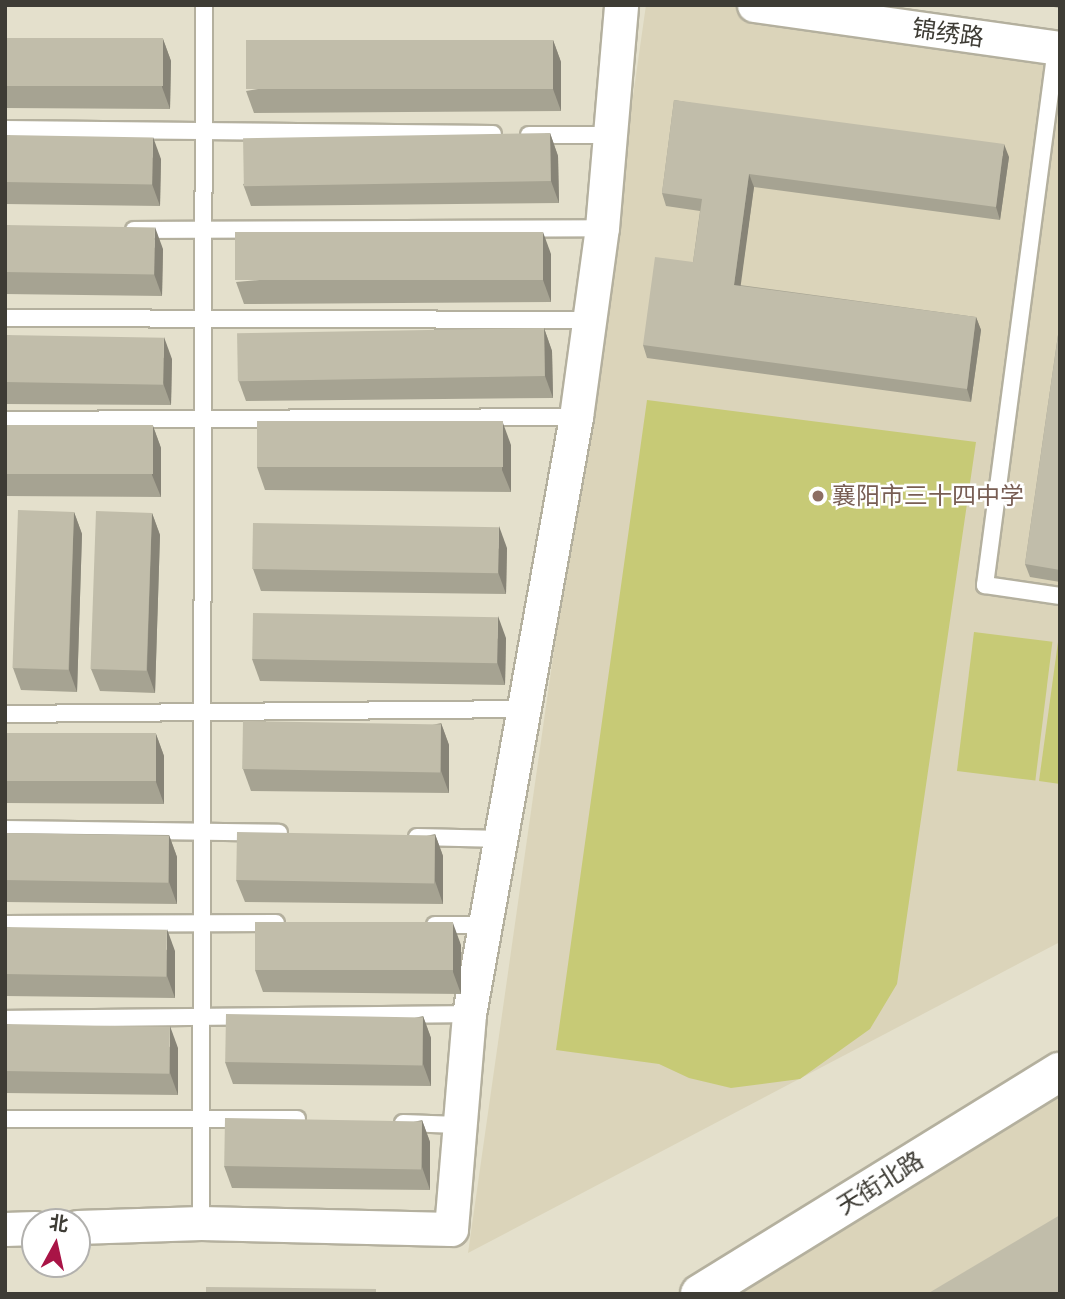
<!DOCTYPE html>
<html>
<head>
<meta charset="utf-8">
<style>
	body { margin:0 }
	#map { position:relative; width:1065px; height:1299px; overflow:hidden; background:#e4e0cc; font-family:Helvetica,"Noto Sans SC",sans-serif }
	div>[style] { position:absolute }
	.built>* { inset:0; background:#dbd4ba }
	.green>* { inset:0; background:#c7ca76; transform-origin:0 0 }
	.roads { filter:drop-shadow(2px 0 #b4b09e) drop-shadow(-2px 0 #b4b09e) drop-shadow(0 2px #b4b09e) drop-shadow(0 -2px #b4b09e) }
	.service>* { height:16px; margin:-8px; padding:0 8px; transform-origin:8px; border-radius:8px; background:#fff }
	.minor>* { height:33px; margin:-16.5px; padding:0 16.5px; transform-origin:16.5px; border-radius:16.5px; background:#fff }
	.tertiary>* { height:38px; margin:-19px; padding:0 19px; transform-origin:19px; border-radius:19px; background:#fff }
	.wall>* { inset:0; background:#a6a392 }
	.shaded-wall>* { inset:0; background:#878477 }
	.building>* { inset:0; background:#c1bdaa; transform-origin:0 0 }
	.dots>* { width:19px; height:19px; translate:-50% -50%; box-sizing:border-box; border:4px solid #fff; border-radius:50% }
	span { translate:-50% -50%; white-space:nowrap; text-align:center; line-height:1.15; -webkit-text-stroke:5px #fff; paint-order:stroke }
	.street-label { font-size:24px; color:#3e3c35 }
	.education-label { font-size:24px; color:#785e54 }
	.left { translate:0 -50%; text-align:left }
	.frame { position:absolute; inset:0; border:7px solid #3e3c35; pointer-events:none }
	.north { position:absolute; left:21px; top:1208px; width:70px; height:70px; box-sizing:border-box; background:#fff; border:2px solid #b2b1ae; border-radius:50%; rotate:8deg; font-size:19px; font-weight:700; line-height:28px; text-align:center; color:#3e3c35 }
	.north::after { content:''; display:block; margin:auto; width:24px; height:32px; background:#a91446; clip-path:polygon(50% 0,100% 100%,50% 72%,0 100%) }
</style>
</head>
<body>
<div id="map">
	<div class="built">
		<i style="clip-path:polygon(646px 5px,729px 5px,1060px 50px,1060px 942px,468px 1253px)"></i>
		<i style="clip-path:polygon(1060px 1072px,1060px 1294px,700px 1294px)"></i>
	</div>
	<div class="green">
		<i style="clip-path:polygon(647px 400px,976px 442px,897px 984px,870px 1029px,800px 1079px,731px 1088px,689px 1078px,659px 1064px,556px 1050px)"></i>
		<i style="left:974px;top:632px;width:79px;height:140px;rotate:7deg"></i>
		<i style="clip-path:polygon(1058px 642px,1060px 642px,1060px 784px,1039px 781px)"></i>
	</div>
	<div class="roads">
		<div class="service">
			<i style="left:1056px;top:48px;width:542px;rotate:97.53deg"></i>
			<i style="left:985px;top:585px;width:76px;rotate:8.3deg"></i>
			<i style="left:5px;top:129px;width:488px;rotate:0.6deg"></i>
			<i style="left:529px;top:135px;width:78px"></i>
			<i style="left:134px;top:230px;width:468px;rotate:-0.2deg"></i>
			<i style="left:5px;top:318px;width:583px;rotate:0.2deg"></i>
			<i style="left:5px;top:420px;width:571px;rotate:-0.3deg"></i>
			<i style="left:5px;top:714px;width:519px;rotate:-0.55deg"></i>
			<i style="left:5px;top:829px;width:274px;rotate:0.8deg"></i>
			<i style="left:417px;top:837px;width:86px;rotate:1.3deg"></i>
			<i style="left:5px;top:924px;width:271px;rotate:-0.2deg"></i>
			<i style="left:435px;top:925px;width:50px"></i>
			<i style="left:5px;top:1019px;width:464px;rotate:-0.6deg"></i>
			<i style="left:5px;top:1119px;width:292px"></i>
			<i style="left:403px;top:1123px;width:56px;rotate:2deg"></i>
			<i style="left:201px;top:1223px;width:1218px;rotate:-89.86deg"></i>
		</div>
		<div class="minor">
			<i style="left:754px;top:5px;width:309px;rotate:8deg"></i>
			<i style="left:77px;top:1227px;width:124px;rotate:-1.8deg"></i>
			<i style="left:201px;top:1223px;width:250px;rotate:1.4deg"></i>
			<i style="left:451px;top:1229px;width:216px;rotate:-85.2deg"></i>
			<i style="left:469px;top:1014px;width:607px;rotate:-79.84deg"></i>
			<i style="left:576px;top:417px;width:191px;rotate:-82.2deg"></i>
			<i style="left:602px;top:228px;width:224px;rotate:-85.1deg"></i>
			<i style="left:5px;top:1229px;width:30px;rotate:-2deg"></i>
		</div>
		<div class="tertiary">
			<i style="left:700px;top:1294px;width:423px;rotate:-31.7deg"></i>
		</div>
	</div>
	<div class="wall">
		<i style="clip-path:polygon(1041px 5px,1060px 5px,1060px 8px)"></i>
		<i style="clip-path:polygon(5px 38px,163px 39px,171px 61px,170px 109px,5px 108px)"></i>
		<i style="clip-path:polygon(553px 40px,561px 62px,561px 111px,254px 113px,246px 91px)"></i>
		<i style="clip-path:polygon(674px 100px,1009px 157px,1000px 220px,754px 187px,740px 285px,976px 317px,981px 330px,971px 402px,647px 358px,643px 345px,693px 262px,700px 211px,666px 206px,662px 193px)"></i>
		<i style="clip-path:polygon(550px 133px,558px 156px,559px 203px,251px 206px,243px 184px)"></i>
		<i style="clip-path:polygon(5px 135px,161px 159px,160px 206px,5px 204px)"></i>
		<i style="clip-path:polygon(5px 225px,163px 249px,162px 296px,5px 294px)"></i>
		<i style="clip-path:polygon(551px 254px,551px 302px,244px 304px,236px 282px)"></i>
		<i style="clip-path:polygon(1060px 321px,1060px 582px,1030px 577px,1025px 564px)"></i>
		<i style="clip-path:polygon(544px 328px,552px 351px,553px 398px,246px 401px,238px 379px)"></i>
		<i style="clip-path:polygon(5px 335px,172px 359px,171px 405px,5px 404px)"></i>
		<i style="clip-path:polygon(5px 425px,153px 426px,161px 448px,161px 497px,5px 496px)"></i>
		<i style="clip-path:polygon(511px 445px,511px 492px,265px 490px,257px 467px)"></i>
		<i style="clip-path:polygon(74px 512px,82px 534px,77px 692px,21px 690px,13px 668px)"></i>
		<i style="clip-path:polygon(152px 513px,160px 535px,155px 693px,100px 691px,91px 669px)"></i>
		<i style="clip-path:polygon(507px 548px,506px 594px,261px 591px,253px 569px)"></i>
		<i style="clip-path:polygon(506px 638px,505px 685px,260px 681px,252px 659px)"></i>
		<i style="clip-path:polygon(441px 723px,449px 745px,449px 793px,251px 791px,243px 769px)"></i>
		<i style="clip-path:polygon(5px 733px,156px 734px,164px 756px,164px 804px,5px 803px)"></i>
		<i style="clip-path:polygon(5px 833px,169px 835px,177px 857px,177px 904px,5px 902px)"></i>
		<i style="clip-path:polygon(435px 834px,443px 856px,443px 904px,245px 902px,236px 880px)"></i>
		<i style="clip-path:polygon(5px 927px,175px 951px,175px 998px,5px 996px)"></i>
		<i style="clip-path:polygon(461px 945px,461px 994px,263px 992px,255px 970px)"></i>
		<i style="clip-path:polygon(423px 1016px,431px 1038px,431px 1086px,233px 1084px,225px 1062px)"></i>
		<i style="clip-path:polygon(5px 1024px,178px 1048px,178px 1095px,5px 1093px)"></i>
		<i style="clip-path:polygon(422px 1120px,430px 1142px,430px 1190px,232px 1188px,224px 1166px)"></i>
	</div>
	<div class="shaded-wall">
		<i style="clip-path:polygon(163px 39px,171px 61px,170px 109px,162px 87px)"></i>
		<i style="clip-path:polygon(553px 40px,561px 62px,561px 111px,553px 89px)"></i>
		<i style="clip-path:polygon(550px 133px,558px 156px,559px 203px,551px 181px)"></i>
		<i style="clip-path:polygon(153px 137px,161px 159px,160px 206px,152px 184px)"></i>
		<i style="clip-path:polygon(1004px 144px,1009px 157px,1000px 220px,996px 207px)"></i>
		<i style="clip-path:polygon(749px 174px,754px 187px,739px 298px,734px 285px)"></i>
		<i style="clip-path:polygon(155px 227px,163px 249px,162px 296px,154px 274px)"></i>
		<i style="clip-path:polygon(543px 232px,551px 254px,551px 302px,543px 280px)"></i>
		<i style="clip-path:polygon(976px 317px,981px 330px,971px 402px,967px 389px)"></i>
		<i style="clip-path:polygon(544px 328px,552px 351px,553px 398px,545px 376px)"></i>
		<i style="clip-path:polygon(164px 337px,172px 359px,171px 405px,163px 383px)"></i>
		<i style="clip-path:polygon(503px 423px,511px 445px,511px 492px,502px 470px)"></i>
		<i style="clip-path:polygon(153px 426px,161px 448px,161px 497px,152px 475px)"></i>
		<i style="clip-path:polygon(74px 512px,82px 534px,77px 692px,69px 670px)"></i>
		<i style="clip-path:polygon(152px 513px,160px 535px,155px 693px,147px 670px)"></i>
		<i style="clip-path:polygon(499px 526px,507px 548px,506px 594px,498px 572px)"></i>
		<i style="clip-path:polygon(498px 616px,506px 638px,505px 685px,497px 662px)"></i>
		<i style="clip-path:polygon(441px 723px,449px 745px,449px 793px,441px 771px)"></i>
		<i style="clip-path:polygon(156px 734px,164px 756px,164px 804px,156px 782px)"></i>
		<i style="clip-path:polygon(435px 834px,443px 856px,443px 904px,435px 881px)"></i>
		<i style="clip-path:polygon(169px 835px,177px 857px,177px 904px,169px 882px)"></i>
		<i style="clip-path:polygon(453px 923px,461px 945px,461px 994px,453px 972px)"></i>
		<i style="clip-path:polygon(167px 929px,175px 951px,175px 998px,167px 976px)"></i>
		<i style="clip-path:polygon(423px 1016px,431px 1038px,431px 1086px,423px 1064px)"></i>
		<i style="clip-path:polygon(170px 1026px,178px 1048px,178px 1095px,170px 1073px)"></i>
		<i style="clip-path:polygon(422px 1120px,430px 1142px,430px 1190px,422px 1167px)"></i>
	</div>
	<div class="building">
		<i style="left:5px;top:38px;width:158px;height:48px"></i>
		<i style="left:553px;top:40px;width:49px;height:307px;rotate:90deg"></i>
		<i style="clip-path:polygon(674px 100px,1004px 144px,996px 207px,749px 174px,734px 285px,976px 317px,967px 389px,643px 345px,655px 257px,693px 262px,702px 199px,662px 193px)"></i>
		<i style="left:550px;top:133px;width:48px;height:307px;rotate:89deg"></i>
		<i style="left:5px;top:135px;width:148px;height:47px;rotate:1deg"></i>
		<i style="left:5px;top:225px;width:150px;height:47px;rotate:1deg"></i>
		<i style="left:543px;top:232px;width:48px;height:308px;rotate:90deg"></i>
		<i style="clip-path:polygon(1060px 321px,1060px 570px,1025px 564px)"></i>
		<i style="left:544px;top:328px;width:48px;height:307px;rotate:89deg"></i>
		<i style="left:5px;top:335px;width:159px;height:47px;rotate:1deg"></i>
		<i style="left:257px;top:421px;width:246px;height:46px"></i>
		<i style="left:5px;top:425px;width:148px;height:49px"></i>
		<i style="left:18px;top:510px;width:56px;height:158px;rotate:2deg"></i>
		<i style="left:96px;top:511px;width:56px;height:158px;rotate:2deg"></i>
		<i style="left:253px;top:523px;width:246px;height:46px;rotate:1deg"></i>
		<i style="left:253px;top:613px;width:245px;height:46px;rotate:1deg"></i>
		<i style="left:243px;top:721px;width:198px;height:48px;rotate:1deg"></i>
		<i style="left:5px;top:733px;width:151px;height:48px"></i>
		<i style="left:237px;top:832px;width:198px;height:48px;rotate:1deg"></i>
		<i style="left:5px;top:833px;width:164px;height:47px;rotate:1deg"></i>
		<i style="left:255px;top:922px;width:198px;height:48px"></i>
		<i style="left:5px;top:927px;width:162px;height:47px;rotate:1deg"></i>
		<i style="left:226px;top:1014px;width:197px;height:48px;rotate:1deg"></i>
		<i style="left:5px;top:1024px;width:165px;height:47px;rotate:1deg"></i>
		<i style="left:225px;top:1118px;width:197px;height:48px;rotate:1deg"></i>
		<i style="clip-path:polygon(1060px 1215px,1060px 1294px,927px 1294px)"></i>
		<i style="clip-path:polygon(206px 1287px,376px 1289px,376px 1294px,206px 1294px)"></i>
	</div>
	<div class="dots">
		<i style="left:818px;top:496px;background:#8d6e63"></i>
	</div>
	<div class="street-label">
		<span style="left:948px;top:33px;rotate:8deg">锦绣路</span>
		<span style="left:880px;top:1183px;rotate:-32deg">天街北路</span>
	</div>
	<div class="education-label">
		<span class="left" style="left:832px;top:496px">襄阳市三十四中学</span>
	</div>
	<div class="frame"></div>
	<div class="north">北</div>
</div>
</body>
</html>
